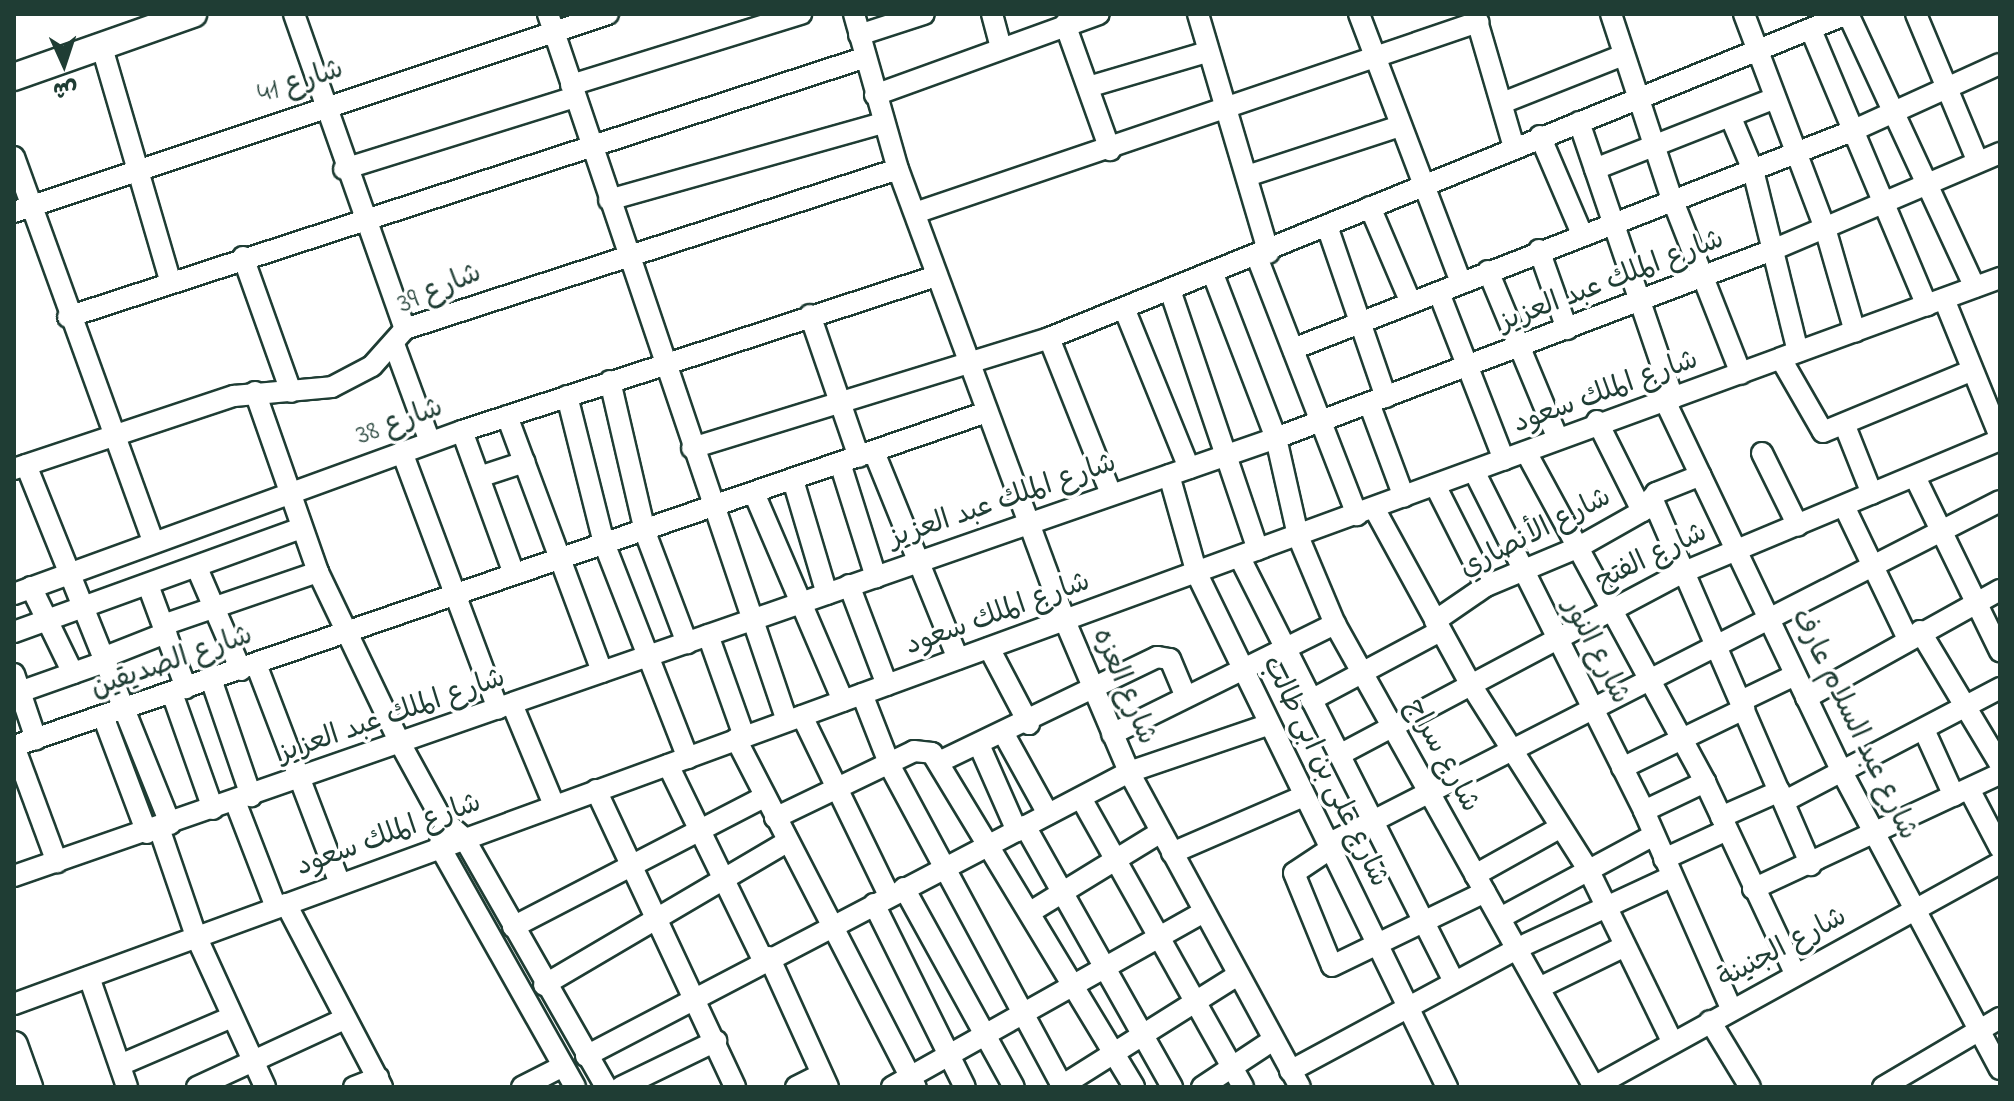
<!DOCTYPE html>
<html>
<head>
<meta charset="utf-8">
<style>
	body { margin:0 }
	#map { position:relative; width:2014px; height:1101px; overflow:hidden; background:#fff; font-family:"Indie Flower","Playpen Sans Arabic",sans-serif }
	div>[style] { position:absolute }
	.roads { filter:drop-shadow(2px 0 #1f3d34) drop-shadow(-2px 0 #1f3d34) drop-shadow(0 2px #1f3d34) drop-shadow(0 -2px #1f3d34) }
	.minor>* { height:20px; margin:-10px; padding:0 10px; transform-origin:10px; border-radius:10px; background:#fff }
	.major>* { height:26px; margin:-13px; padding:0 13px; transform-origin:13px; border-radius:13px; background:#fff }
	span { translate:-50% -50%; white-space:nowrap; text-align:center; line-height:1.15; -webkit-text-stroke:7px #fff; paint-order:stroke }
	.street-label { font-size:28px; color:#1f3d34 }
	.frame { position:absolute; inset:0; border:16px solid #1f3d34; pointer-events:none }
	.north { position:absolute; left:24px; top:24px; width:80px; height:80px; -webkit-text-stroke:6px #fff; paint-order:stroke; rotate:177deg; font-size:22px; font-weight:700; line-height:32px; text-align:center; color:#1f3d34 }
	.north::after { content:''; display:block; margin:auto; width:28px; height:36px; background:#1f3d34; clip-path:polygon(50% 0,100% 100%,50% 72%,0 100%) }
</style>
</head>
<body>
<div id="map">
	<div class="roads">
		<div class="minor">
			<i style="left:294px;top:14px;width:334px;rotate:70.6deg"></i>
			<i style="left:548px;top:14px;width:746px;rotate:71.32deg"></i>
			<i style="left:854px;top:14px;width:161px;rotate:74.2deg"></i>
			<i style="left:898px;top:169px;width:482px;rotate:69.7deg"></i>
			<i style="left:1065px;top:621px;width:164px;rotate:67deg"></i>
			<i style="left:1129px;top:772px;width:358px;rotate:61.5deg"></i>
			<i style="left:992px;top:14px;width:34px;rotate:75deg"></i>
			<i style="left:1198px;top:14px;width:249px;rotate:73.5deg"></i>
			<i style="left:1359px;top:14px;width:288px;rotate:69.2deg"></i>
			<i style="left:1475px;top:14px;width:139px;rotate:73.7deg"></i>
			<i style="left:1611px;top:14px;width:192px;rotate:71.8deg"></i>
			<i style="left:1671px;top:196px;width:191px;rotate:68.5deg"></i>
			<i style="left:1744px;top:14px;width:229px;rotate:69.3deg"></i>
			<i style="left:1825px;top:228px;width:108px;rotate:73.9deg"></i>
			<i style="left:1848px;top:14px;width:301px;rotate:65.1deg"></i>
			<i style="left:1916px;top:14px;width:160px;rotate:67.3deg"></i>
			<i style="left:1065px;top:24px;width:134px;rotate:70.3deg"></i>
			<i style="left:1811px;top:30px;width:299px;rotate:67.2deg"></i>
			<i style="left:859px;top:35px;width:68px;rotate:-17.9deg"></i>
			<i style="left:101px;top:44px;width:246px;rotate:73.7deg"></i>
			<i style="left:571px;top:85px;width:241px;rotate:-17.2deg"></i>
			<i style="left:1088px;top:87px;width:124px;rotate:-16.4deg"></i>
			<i style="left:875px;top:95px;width:238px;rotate:-19.9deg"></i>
			<i style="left:1502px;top:103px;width:130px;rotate:-21.6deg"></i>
			<i style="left:1731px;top:118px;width:56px;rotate:67.1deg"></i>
			<i style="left:1753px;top:170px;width:187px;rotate:76.1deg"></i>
			<i style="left:1579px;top:122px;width:292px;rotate:71.2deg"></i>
			<i style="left:1540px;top:136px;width:107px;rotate:66.8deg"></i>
			<i style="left:14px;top:157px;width:408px;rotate:70.1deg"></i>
			<i style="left:344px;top:169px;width:242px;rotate:-17.3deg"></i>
			<i style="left:1595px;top:169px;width:193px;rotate:-21.5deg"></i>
			<i style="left:1247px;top:176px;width:161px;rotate:-18.1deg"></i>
			<i style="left:609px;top:200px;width:285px;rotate:-15.7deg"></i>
			<i style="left:1370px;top:207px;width:104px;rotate:66.9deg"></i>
			<i style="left:14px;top:212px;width:626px;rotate:-18.43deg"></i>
			<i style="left:915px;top:213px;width:595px;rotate:-18.74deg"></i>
			<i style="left:1327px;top:226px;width:181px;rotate:71deg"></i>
			<i style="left:1539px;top:250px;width:84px;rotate:70.5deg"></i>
			<i style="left:243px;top:257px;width:143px;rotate:70.4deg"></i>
			<i style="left:1257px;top:257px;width:277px;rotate:68.8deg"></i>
			<i style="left:1488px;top:271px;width:180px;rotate:67.4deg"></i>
			<i style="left:1213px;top:274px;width:176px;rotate:69deg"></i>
			<i style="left:1276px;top:438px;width:100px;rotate:77.3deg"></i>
			<i style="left:1298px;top:536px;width:95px;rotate:67.2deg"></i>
			<i style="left:1335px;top:624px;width:531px;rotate:60.78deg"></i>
			<i style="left:1594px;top:1087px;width:464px;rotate:-28.9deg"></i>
			<i style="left:1170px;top:290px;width:274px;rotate:71.3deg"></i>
			<i style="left:1439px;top:293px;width:179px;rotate:68.7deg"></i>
			<i style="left:1944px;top:299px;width:149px;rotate:67.9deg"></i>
			<i style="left:1124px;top:308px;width:173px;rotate:67.9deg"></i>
			<i style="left:810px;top:315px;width:150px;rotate:71deg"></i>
			<i style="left:68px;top:317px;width:836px;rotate:-18.04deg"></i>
			<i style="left:1049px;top:338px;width:168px;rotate:68.3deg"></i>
			<i style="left:394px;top:344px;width:104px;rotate:69.8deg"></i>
			<i style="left:1293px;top:349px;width:600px;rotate:-21.3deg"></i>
			<i style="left:1852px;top:131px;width:162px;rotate:-24.4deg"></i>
			<i style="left:1781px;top:359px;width:84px;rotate:60.1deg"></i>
			<i style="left:1823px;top:432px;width:159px;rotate:-22.5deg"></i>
			<i style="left:610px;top:381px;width:155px;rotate:76.9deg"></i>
			<i style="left:645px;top:532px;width:119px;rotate:69.3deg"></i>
			<i style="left:255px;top:392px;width:191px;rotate:70.7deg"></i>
			<i style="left:318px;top:572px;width:190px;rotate:64.4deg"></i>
			<i style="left:400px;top:743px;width:85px;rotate:61.3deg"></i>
			<i style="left:441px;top:818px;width:30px;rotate:41deg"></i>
			<i style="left:464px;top:838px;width:287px;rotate:60.3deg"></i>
			<i style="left:567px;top:396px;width:152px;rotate:75.9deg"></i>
			<i style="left:604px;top:543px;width:231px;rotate:68.7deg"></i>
			<i style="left:1665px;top:401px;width:413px;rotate:64.5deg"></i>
			<i style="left:1843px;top:774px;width:334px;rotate:62deg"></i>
			<i style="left:1369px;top:403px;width:100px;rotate:69.6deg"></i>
			<i style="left:507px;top:416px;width:273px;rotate:69.6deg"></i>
			<i style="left:1597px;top:421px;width:101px;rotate:63.4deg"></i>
			<i style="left:1845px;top:426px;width:73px;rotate:68.3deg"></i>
			<i style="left:462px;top:431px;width:149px;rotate:70deg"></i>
			<i style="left:692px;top:448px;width:374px;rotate:-17.1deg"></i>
			<i style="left:1049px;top:338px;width:861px;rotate:-22.1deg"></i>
			<i style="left:402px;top:452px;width:274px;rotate:69.5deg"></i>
			<i style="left:874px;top:452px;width:223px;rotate:67.9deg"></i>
			<i style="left:1526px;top:452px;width:375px;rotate:61.5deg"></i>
			<i style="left:1705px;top:782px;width:213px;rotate:64.8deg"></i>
			<i style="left:1762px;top:453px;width:81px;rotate:63.7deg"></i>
			<i style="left:840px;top:463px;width:120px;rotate:72.5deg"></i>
			<i style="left:26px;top:465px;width:387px;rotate:68.1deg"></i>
			<i style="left:14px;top:469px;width:232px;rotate:-18.4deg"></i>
			<i style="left:234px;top:396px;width:98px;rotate:-5.2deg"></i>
			<i style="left:332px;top:387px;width:45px;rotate:-27.7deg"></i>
			<i style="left:372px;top:366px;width:50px;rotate:-48.3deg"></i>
			<i style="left:405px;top:329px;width:518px;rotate:-17.98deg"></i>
			<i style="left:1474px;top:471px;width:380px;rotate:63.4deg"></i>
			<i style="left:1644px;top:811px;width:215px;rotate:66.2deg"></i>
			<i style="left:1169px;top:475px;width:103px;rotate:74.2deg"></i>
			<i style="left:1197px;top:574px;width:571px;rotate:64.02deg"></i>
			<i style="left:479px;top:477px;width:48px;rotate:-18.1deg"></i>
			<i style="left:1915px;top:477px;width:194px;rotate:64deg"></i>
			<i style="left:793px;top:480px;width:119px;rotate:73.4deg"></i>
			<i style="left:1435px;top:485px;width:113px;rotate:63.2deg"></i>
			<i style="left:754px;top:493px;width:226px;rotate:66.8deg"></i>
			<i style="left:1652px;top:498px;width:400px;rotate:66.6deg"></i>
			<i style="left:1844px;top:506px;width:148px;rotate:64.3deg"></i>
			<i style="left:1374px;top:508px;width:202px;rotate:61.3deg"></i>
			<i style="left:1471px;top:685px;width:220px;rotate:57.6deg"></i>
			<i style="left:1589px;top:871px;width:191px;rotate:64deg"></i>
			<i style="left:1240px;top:558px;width:474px;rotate:63.2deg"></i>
			<i style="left:197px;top:568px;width:111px;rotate:66.7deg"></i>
			<i style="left:148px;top:585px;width:110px;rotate:69.7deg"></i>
			<i style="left:849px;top:585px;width:107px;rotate:69.2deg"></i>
			<i style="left:31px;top:587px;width:96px;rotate:64deg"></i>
			<i style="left:14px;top:594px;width:477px;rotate:-20deg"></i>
			<i style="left:462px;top:431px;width:498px;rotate:-18.1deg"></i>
			<i style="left:1435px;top:621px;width:62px;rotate:-34.5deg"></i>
			<i style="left:1486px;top:586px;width:99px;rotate:-22.7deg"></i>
			<i style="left:1577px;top:548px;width:79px;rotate:-29.5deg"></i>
			<i style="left:1646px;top:509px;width:19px;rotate:-58deg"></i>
			<i style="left:1656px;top:493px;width:48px;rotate:-21.8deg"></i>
			<i style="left:163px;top:625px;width:164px;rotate:-18.9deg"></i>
			<i style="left:1920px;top:631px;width:155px;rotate:59deg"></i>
			<i style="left:14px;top:632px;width:306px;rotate:-19.9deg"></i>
			<i style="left:708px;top:635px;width:107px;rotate:70.4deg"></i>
			<i style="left:989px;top:648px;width:86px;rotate:62.2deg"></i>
			<i style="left:105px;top:657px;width:66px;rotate:-21.5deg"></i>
			<i style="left:256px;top:664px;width:235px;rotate:69.1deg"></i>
			<i style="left:14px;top:674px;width:69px;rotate:71.3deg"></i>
			<i style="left:211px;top:679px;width:124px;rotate:71.1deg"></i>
			<i style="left:172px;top:693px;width:123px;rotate:70.5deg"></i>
			<i style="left:14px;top:694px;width:99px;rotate:-19.5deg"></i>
			<i style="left:862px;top:694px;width:79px;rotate:68.6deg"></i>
			<i style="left:891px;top:768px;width:362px;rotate:61.7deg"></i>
			<i style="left:1806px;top:698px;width:222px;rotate:-29.1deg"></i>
			<i style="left:1311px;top:700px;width:146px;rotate:-28.1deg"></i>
			<i style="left:1741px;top:701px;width:60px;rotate:-25.7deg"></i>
			<i style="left:512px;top:704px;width:109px;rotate:67.4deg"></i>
			<i style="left:103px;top:716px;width:125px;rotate:69.4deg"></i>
			<i style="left:802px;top:716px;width:199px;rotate:64.1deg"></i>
			<i style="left:1925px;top:732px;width:70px;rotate:65.6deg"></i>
			<i style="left:1112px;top:734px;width:249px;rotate:-26.3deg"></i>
			<i style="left:1005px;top:736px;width:89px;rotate:61.1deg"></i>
			<i style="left:736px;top:739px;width:392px;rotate:62.7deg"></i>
			<i style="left:14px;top:746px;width:1029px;rotate:-18.95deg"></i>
			<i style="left:14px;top:746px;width:124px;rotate:69.7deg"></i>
			<i style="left:980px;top:747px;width:92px;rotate:66.2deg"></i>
			<i style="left:1341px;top:754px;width:388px;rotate:-28deg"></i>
			<i style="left:1684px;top:572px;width:342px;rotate:-22.7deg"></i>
			<i style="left:939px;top:762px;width:242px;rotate:-25.7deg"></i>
			<i style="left:1157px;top:657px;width:13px;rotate:9deg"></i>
			<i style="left:1170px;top:659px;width:41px;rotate:67.2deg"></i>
			<i style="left:668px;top:765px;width:217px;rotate:64deg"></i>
			<i style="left:1622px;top:768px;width:136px;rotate:-25.8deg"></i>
			<i style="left:1969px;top:789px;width:67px;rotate:62.3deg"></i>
			<i style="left:596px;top:790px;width:328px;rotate:64.9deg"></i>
			<i style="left:1081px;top:798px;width:331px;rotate:60.7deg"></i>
			<i style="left:235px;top:801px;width:114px;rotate:68.9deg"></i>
			<i style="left:1785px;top:801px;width:243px;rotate:-27.7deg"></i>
			<i style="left:1644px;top:811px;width:68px;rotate:-25.4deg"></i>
			<i style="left:1721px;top:817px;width:64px;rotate:-23.8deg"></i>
			<i style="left:775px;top:818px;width:154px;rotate:-25.7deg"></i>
			<i style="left:914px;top:751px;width:18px;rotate:6deg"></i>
			<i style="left:932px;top:753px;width:390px;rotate:58.8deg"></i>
			<i style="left:1025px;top:826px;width:300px;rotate:60.6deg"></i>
			<i style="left:159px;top:828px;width:114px;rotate:71.1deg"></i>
			<i style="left:196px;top:936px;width:166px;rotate:65.4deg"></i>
			<i style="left:441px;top:834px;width:13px;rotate:94deg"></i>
			<i style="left:440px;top:847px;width:275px;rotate:60.6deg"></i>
			<i style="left:1328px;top:844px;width:754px;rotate:-27.04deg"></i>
			<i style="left:1330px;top:849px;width:43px;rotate:146.3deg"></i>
			<i style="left:1294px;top:873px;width:100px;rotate:67.8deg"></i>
			<i style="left:1332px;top:966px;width:170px;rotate:-25.8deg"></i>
			<i style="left:1172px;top:853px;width:144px;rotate:-23.4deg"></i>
			<i style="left:1664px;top:859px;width:69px;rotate:-24.7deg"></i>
			<i style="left:1475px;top:875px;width:98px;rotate:-29.2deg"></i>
			<i style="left:14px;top:876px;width:1336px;rotate:-19.14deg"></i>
			<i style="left:1276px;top:438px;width:534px;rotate:-20.74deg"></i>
			<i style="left:1775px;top:249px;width:245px;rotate:-23.1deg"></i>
			<i style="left:904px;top:888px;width:227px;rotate:61.1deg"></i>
			<i style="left:1753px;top:889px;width:272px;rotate:-25deg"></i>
			<i style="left:286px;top:904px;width:207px;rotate:62.3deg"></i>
			<i style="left:874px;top:904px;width:204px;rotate:63.6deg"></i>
			<i style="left:1032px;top:911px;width:151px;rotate:-31.5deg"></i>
			<i style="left:1500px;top:918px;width:175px;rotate:-28.3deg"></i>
			<i style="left:513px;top:927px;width:283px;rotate:-27.4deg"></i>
			<i style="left:769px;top:957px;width:143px;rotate:65.6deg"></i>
			<i style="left:89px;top:977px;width:116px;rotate:70.9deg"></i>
			<i style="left:544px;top:985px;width:282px;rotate:-30.5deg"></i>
			<i style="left:1541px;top:987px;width:93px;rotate:-26deg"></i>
			<i style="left:14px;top:1004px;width:2115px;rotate:-20.08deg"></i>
			<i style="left:1710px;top:1021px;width:77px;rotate:58.8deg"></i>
			<i style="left:586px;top:1056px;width:613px;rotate:-27.61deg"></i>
			<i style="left:1129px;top:772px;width:146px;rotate:-18.8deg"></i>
			<i style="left:120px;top:1065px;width:122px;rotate:-23.2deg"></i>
			<i style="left:1290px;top:1071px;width:259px;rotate:-28.3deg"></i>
			<i style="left:1518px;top:948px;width:169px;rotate:-24.9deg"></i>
			<i style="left:197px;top:1087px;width:162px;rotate:-24.8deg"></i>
			<i style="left:354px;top:1087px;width:26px;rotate:-21deg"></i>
			<i style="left:522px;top:1087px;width:46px;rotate:-27.1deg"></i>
			<i style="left:621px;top:1087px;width:106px;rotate:-25.8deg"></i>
			<i style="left:796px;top:1087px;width:28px;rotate:-27deg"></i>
			<i style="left:892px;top:1087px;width:358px;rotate:-29.3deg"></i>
			<i style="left:1060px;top:1087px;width:210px;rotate:-32.2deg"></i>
			<i style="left:1202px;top:1087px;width:85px;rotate:-33.5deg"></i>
			<i style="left:1883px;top:1087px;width:136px;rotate:-30.5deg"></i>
		</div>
		<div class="major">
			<i style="left:14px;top:77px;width:190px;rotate:-19.4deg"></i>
			<i style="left:14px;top:1045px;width:45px;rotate:70.3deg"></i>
		</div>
	</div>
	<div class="street-label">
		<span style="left:301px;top:83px;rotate:-18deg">شارع 41</span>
		<span style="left:1612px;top:282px;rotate:-21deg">شارع الملك عبد العزيز</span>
		<span style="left:440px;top:290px;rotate:-23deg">شارع 39</span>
		<span style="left:1606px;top:393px;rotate:-20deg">شارع الملك سعود</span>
		<span style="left:400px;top:423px;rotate:-20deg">شارع 38</span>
		<span style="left:1003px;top:502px;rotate:-19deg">شارع الملك عبد العزيز</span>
		<span style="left:1536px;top:534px;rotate:-27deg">شارع الأنصاري</span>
		<span style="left:1652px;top:558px;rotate:-26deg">شارع الفتح</span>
		<span style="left:998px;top:615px;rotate:-20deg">شارع الملك سعود</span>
		<span style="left:1595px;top:652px;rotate:63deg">شارع النور</span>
		<span style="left:172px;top:663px;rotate:-19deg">شارع الصديقين</span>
		<span style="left:1123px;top:687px;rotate:67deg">شارع العزه</span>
		<span style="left:392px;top:717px;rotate:-19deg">شارع الملك عبد العزيز</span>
		<span style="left:1853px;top:725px;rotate:64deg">شارع عبد السلام عارف</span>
		<span style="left:1441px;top:756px;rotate:61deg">شارع سراج</span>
		<span style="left:1324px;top:772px;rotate:64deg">شارع على بن ابى طالب</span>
		<span style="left:389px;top:836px;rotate:-20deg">شارع الملك سعود</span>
		<span style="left:1783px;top:949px;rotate:-28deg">شارع الجنينة</span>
	</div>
	<div class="frame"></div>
	<div class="north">ش</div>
</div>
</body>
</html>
